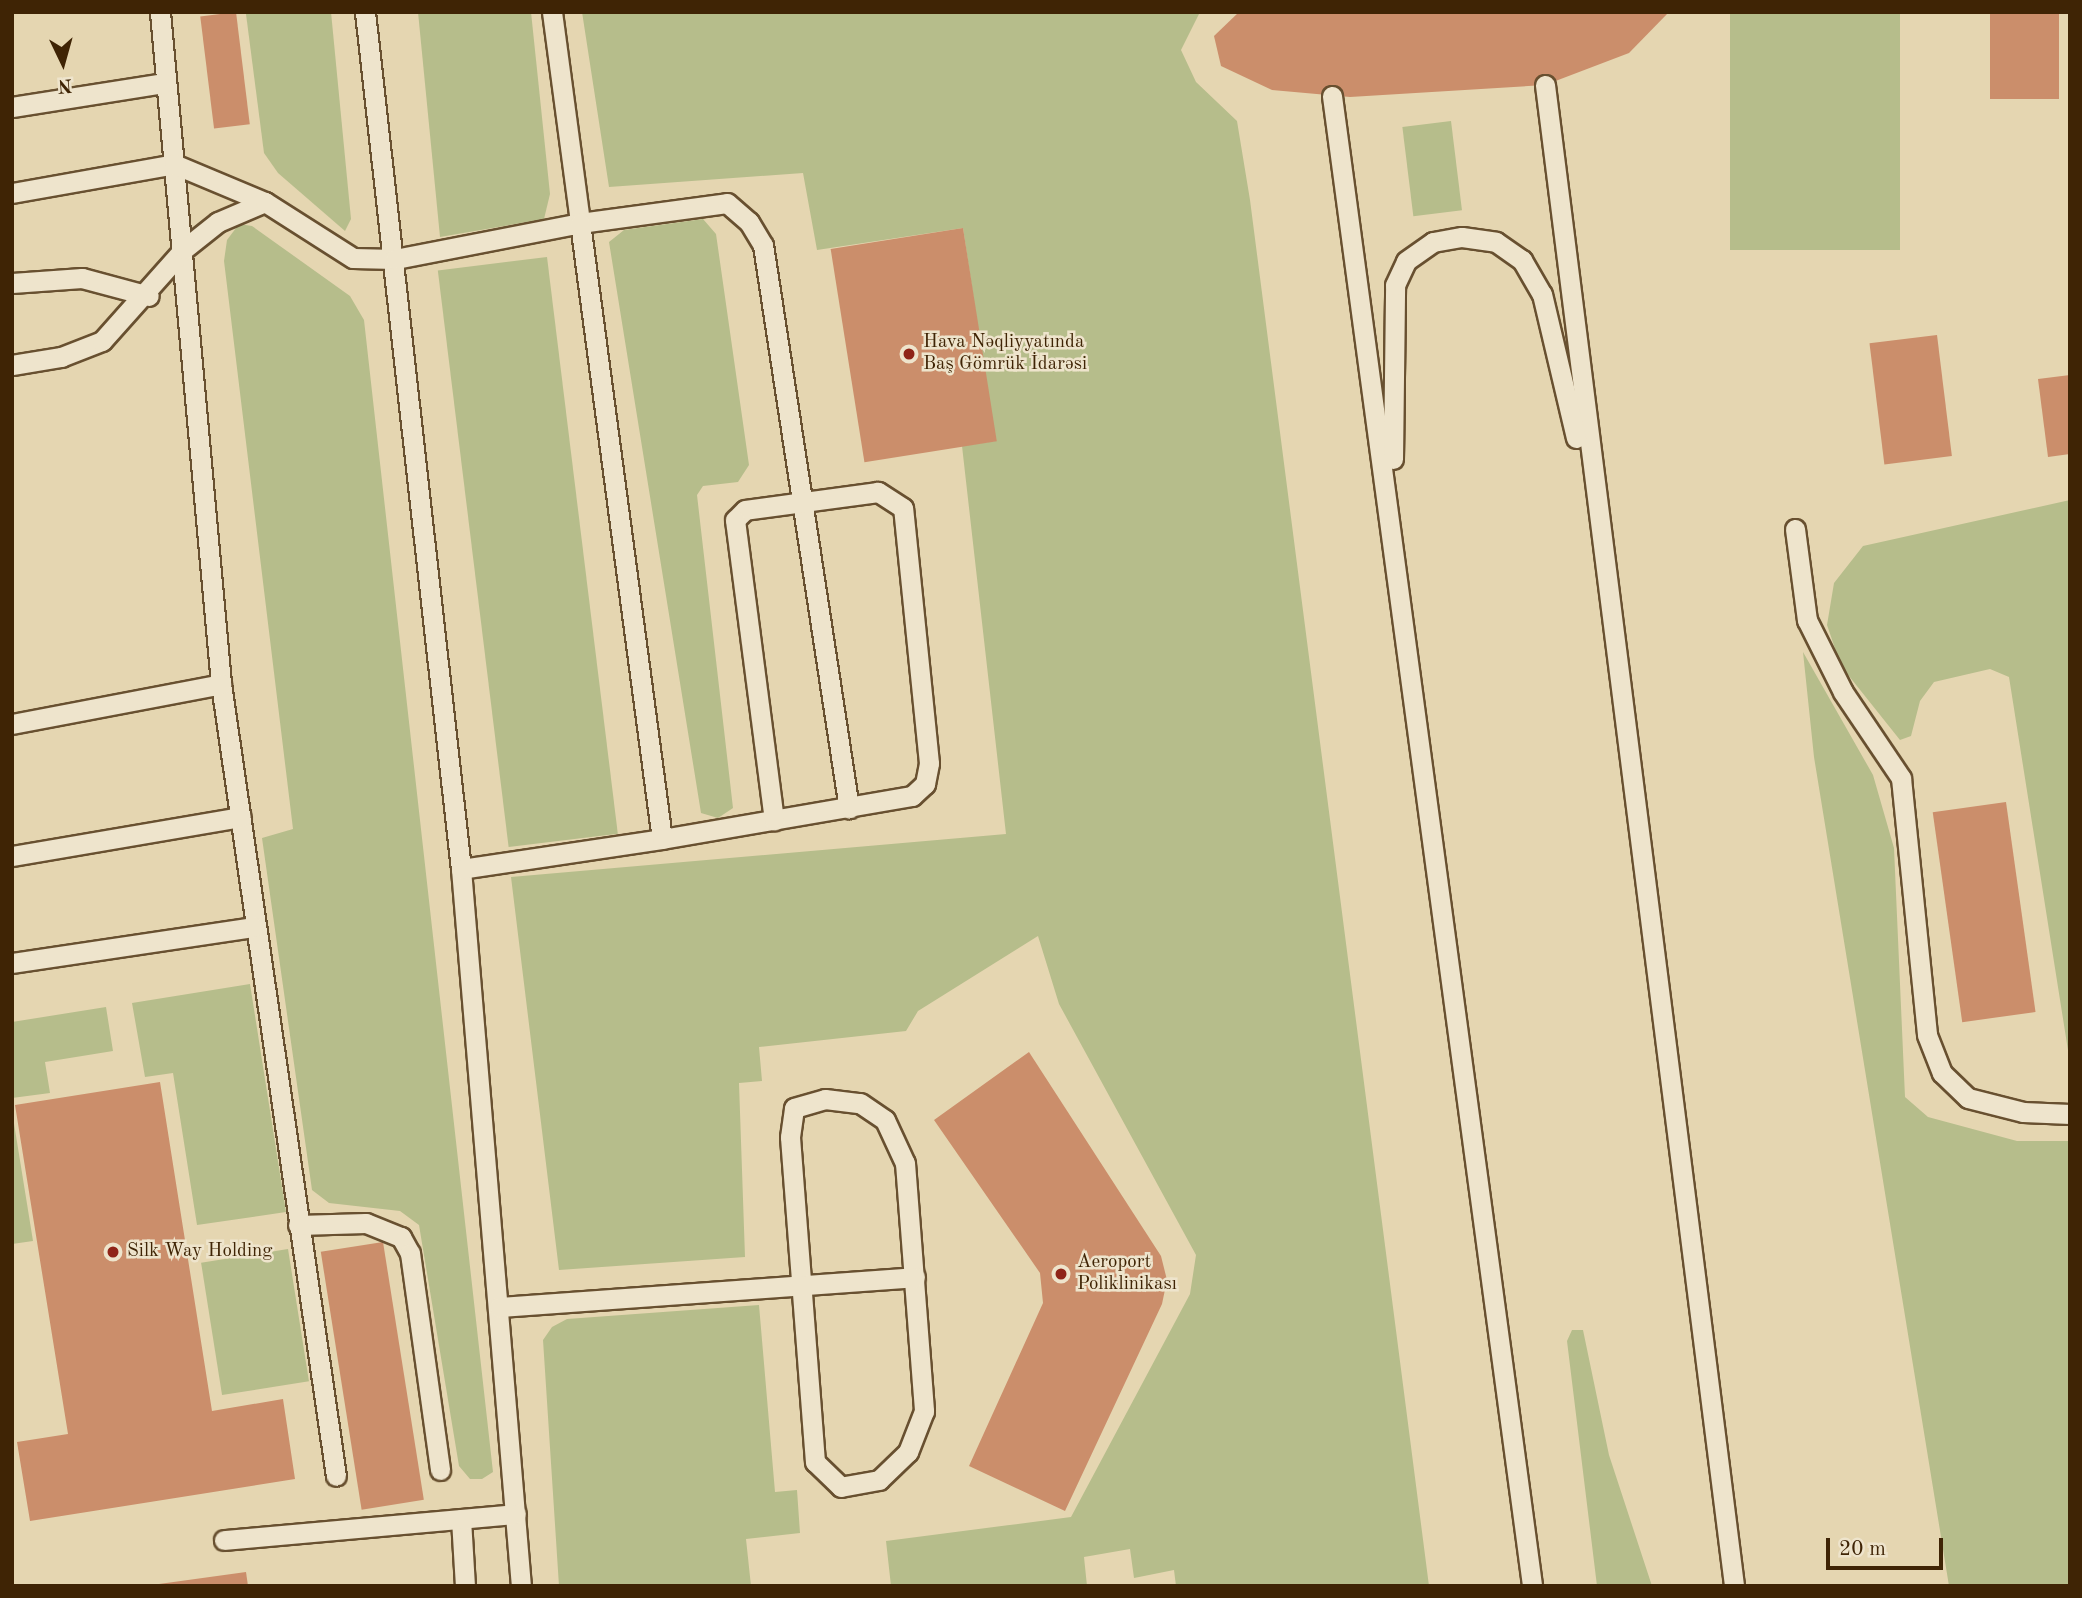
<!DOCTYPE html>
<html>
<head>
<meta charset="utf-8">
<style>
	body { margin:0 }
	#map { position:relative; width:2082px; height:1598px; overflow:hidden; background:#e5d6b1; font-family:"Old Standard TT",serif }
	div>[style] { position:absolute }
	.green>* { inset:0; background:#b6bd8b; transform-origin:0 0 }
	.building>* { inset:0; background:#cb8e6b; transform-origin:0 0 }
	.roads { filter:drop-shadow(2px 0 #685030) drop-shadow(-2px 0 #685030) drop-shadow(0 2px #685030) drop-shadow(0 -2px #685030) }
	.lane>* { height:19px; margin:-9.5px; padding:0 9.5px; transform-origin:9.5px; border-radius:9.5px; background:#eee4cc }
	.dots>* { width:19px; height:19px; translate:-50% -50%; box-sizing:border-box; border:4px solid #eee4cc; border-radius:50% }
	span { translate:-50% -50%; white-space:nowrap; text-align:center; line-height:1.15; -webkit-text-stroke:5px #eee4cc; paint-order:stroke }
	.poi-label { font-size:19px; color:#3f2405 }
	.left { translate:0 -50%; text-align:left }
	.frame { position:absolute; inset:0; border:14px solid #3f2405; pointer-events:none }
	.north { position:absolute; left:28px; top:28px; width:70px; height:70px; -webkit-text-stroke:5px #eee4cc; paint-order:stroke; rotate:175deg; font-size:19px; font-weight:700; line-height:28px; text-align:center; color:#3f2405 }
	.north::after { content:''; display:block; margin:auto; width:24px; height:32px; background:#3f2405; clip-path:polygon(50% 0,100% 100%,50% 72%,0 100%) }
	.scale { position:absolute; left:1826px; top:1538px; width:117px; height:32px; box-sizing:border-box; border:4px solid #3f2405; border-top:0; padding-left:9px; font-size:21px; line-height:24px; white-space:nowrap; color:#3f2405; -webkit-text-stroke:5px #eee4cc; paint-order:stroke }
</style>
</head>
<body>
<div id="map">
	<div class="green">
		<i style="clip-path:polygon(331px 12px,351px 219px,345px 231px,278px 173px,264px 153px,246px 14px)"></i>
		<i style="clip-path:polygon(418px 12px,531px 12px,550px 194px,544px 219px,440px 237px)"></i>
		<i style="clip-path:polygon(582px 12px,1200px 12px,1181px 50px,1196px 82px,1237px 121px,1250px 200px,1429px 1586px,1176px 1586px,1174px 1570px,1134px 1578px,1130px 1549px,1084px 1557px,1087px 1586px,891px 1586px,886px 1541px,1071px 1517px,1190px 1294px,1196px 1255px,1059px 1004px,1038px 936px,918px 1011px,906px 1031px,759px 1047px,762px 1081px,739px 1083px,745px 1257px,559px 1270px,511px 877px,1006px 834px,962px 446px,995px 441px,963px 228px,817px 250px,803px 173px,609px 187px)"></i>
		<i style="left:1730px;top:12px;width:170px;height:238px"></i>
		<i style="left:1451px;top:121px;width:90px;height:49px;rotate:83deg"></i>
		<i style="clip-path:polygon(703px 219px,716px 234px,749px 465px,738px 482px,703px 486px,697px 495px,733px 808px,718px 818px,701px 813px,609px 242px,624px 230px)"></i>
		<i style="clip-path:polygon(239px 224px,252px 226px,350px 296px,364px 320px,493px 1472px,482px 1479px,470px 1479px,459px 1466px,419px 1225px,400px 1211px,329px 1203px,312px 1190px,262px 838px,293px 829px,224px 261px,227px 240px)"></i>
		<i style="left:547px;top:257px;width:581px;height:110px;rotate:83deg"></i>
		<i style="clip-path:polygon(2070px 500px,2070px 1063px,2009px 677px,1990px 669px,1934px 682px,1920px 701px,1911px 736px,1900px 740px,1841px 666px,1827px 625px,1834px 583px,1863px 546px)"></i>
		<i style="clip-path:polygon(1803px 652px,1873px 775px,1894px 848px,1905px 1097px,1928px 1117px,2017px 1141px,2070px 1141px,2070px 1586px,1949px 1586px,1814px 757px)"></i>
		<i style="clip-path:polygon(250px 984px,286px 1212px,197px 1225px,173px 1073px,145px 1077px,132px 1003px)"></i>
		<i style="clip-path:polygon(106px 1007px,113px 1051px,45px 1062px,50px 1093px,12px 1098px,12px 1022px)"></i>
		<i style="clip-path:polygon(12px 1111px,33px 1241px,12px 1244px)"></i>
		<i style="left:288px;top:1249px;width:134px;height:88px;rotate:81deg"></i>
		<i style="clip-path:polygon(759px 1305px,775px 1492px,797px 1490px,800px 1533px,746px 1539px,751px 1586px,559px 1586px,543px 1340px,552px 1327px,567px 1319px)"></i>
		<i style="clip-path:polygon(1572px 1330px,1583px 1330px,1609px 1455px,1652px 1586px,1597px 1586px,1567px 1341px)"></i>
	</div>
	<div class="building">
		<i style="left:236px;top:12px;width:113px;height:36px;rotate:83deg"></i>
		<i style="clip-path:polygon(1239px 12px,1669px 12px,1629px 53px,1545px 85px,1350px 97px,1272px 90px,1221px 66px,1214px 36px)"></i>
		<i style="left:1990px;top:12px;width:69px;height:87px"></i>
		<i style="left:963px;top:228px;width:216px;height:134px;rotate:81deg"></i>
		<i style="left:1937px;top:335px;width:122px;height:68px;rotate:83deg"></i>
		<i style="clip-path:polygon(2070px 375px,2070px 454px,2048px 457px,2038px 379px)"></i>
		<i style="left:2006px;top:802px;width:212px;height:74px;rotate:82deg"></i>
		<i style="clip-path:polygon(1029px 1052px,1161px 1256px,1167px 1280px,1162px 1304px,1065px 1511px,969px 1466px,1043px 1303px,1040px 1273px,934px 1120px)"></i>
		<i style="clip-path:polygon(160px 1082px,212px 1411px,283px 1399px,295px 1479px,30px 1521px,17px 1442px,68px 1434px,15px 1105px)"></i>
		<i style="left:383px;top:1242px;width:261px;height:63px;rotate:81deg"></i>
		<i style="clip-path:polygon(246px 1572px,248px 1586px,159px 1586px,159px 1584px)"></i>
	</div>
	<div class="roads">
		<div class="lane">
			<i style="left:160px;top:12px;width:675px;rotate:84.81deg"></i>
			<i style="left:221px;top:684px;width:800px;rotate:81.74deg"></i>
			<i style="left:365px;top:12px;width:862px;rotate:83.61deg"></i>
			<i style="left:461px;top:869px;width:720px;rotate:85.22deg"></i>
			<i style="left:552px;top:12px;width:213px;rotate:82.4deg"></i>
			<i style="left:580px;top:223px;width:148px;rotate:-7.7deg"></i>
			<i style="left:727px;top:203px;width:29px;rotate:41deg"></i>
			<i style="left:749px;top:222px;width:27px;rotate:59deg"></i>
			<i style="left:763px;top:245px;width:570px;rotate:81.32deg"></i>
			<i style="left:1545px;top:85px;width:1513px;rotate:82.82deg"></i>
			<i style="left:1332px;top:96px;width:1503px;rotate:82.35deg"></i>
			<i style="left:12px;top:107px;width:153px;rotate:-9deg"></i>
			<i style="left:12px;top:193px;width:165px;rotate:-10.1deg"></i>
			<i style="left:174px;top:164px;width:99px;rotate:22.7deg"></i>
			<i style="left:12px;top:283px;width:70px;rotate:-4.1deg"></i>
			<i style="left:82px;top:278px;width:69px;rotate:15deg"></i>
			<i style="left:12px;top:365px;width:50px;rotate:-9.3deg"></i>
			<i style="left:61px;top:357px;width:44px;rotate:-21.3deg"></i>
			<i style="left:102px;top:341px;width:123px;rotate:-48.3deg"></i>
			<i style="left:184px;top:249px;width:43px;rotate:-38.5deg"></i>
			<i style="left:218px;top:222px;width:51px;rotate:-23.1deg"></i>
			<i style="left:265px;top:202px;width:104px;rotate:32.5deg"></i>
			<i style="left:353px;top:258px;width:42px;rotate:1.4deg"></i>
			<i style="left:395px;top:259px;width:188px;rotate:-11deg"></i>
			<i style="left:580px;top:223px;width:621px;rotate:82.42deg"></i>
			<i style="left:662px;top:839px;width:203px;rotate:171.5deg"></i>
			<i style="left:1393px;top:459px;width:174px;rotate:-89.3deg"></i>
			<i style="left:1395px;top:285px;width:26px;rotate:-65deg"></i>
			<i style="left:1406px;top:261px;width:33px;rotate:-35deg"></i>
			<i style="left:1433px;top:242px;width:29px;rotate:-10deg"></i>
			<i style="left:1462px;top:237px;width:34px;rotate:8deg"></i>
			<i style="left:1496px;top:242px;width:32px;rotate:35deg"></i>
			<i style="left:1522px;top:260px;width:39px;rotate:60deg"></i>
			<i style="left:1542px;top:294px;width:148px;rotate:76.7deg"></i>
			<i style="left:1795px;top:529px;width:92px;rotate:82.5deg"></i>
			<i style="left:1807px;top:620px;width:80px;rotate:63.4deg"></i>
			<i style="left:1843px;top:692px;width:104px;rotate:56deg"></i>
			<i style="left:1901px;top:778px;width:258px;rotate:84.2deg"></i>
			<i style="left:1927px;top:1035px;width:41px;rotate:68.5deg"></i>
			<i style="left:1942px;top:1073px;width:36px;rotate:44deg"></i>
			<i style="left:1968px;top:1098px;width:57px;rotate:14.3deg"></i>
			<i style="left:2023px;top:1112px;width:47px;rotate:2.4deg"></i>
			<i style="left:12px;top:724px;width:213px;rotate:-10.8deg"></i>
			<i style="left:662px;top:839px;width:254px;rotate:-9.8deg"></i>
			<i style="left:912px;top:796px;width:18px;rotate:-43deg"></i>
			<i style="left:925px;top:784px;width:21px;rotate:-79deg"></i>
			<i style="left:929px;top:763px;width:256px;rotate:-95.8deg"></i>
			<i style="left:903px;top:508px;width:30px;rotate:-147deg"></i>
			<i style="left:878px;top:492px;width:134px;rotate:172.3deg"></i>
			<i style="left:745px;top:510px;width:14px;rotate:135deg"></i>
			<i style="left:735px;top:520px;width:303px;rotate:82.6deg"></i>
			<i style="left:12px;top:856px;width:232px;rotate:-9.7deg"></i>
			<i style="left:12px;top:963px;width:244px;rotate:-8.5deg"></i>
			<i style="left:825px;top:1099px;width:35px;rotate:7deg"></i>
			<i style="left:860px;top:1103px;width:30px;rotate:34deg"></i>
			<i style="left:885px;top:1120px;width:47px;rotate:65.1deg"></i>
			<i style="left:905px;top:1163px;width:249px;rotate:85.6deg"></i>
			<i style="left:924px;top:1411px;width:44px;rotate:111.3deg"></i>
			<i style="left:908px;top:1452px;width:40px;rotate:136deg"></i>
			<i style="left:879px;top:1480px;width:39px;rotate:170deg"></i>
			<i style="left:841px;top:1487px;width:36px;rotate:-136deg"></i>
			<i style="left:815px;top:1462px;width:326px;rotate:-94.4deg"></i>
			<i style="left:790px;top:1137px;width:29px;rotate:-82deg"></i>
			<i style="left:794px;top:1108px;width:32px;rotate:-16deg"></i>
			<i style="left:298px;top:1225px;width:68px;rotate:-1.7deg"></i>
			<i style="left:366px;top:1223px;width:38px;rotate:22deg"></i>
			<i style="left:401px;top:1237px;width:18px;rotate:61deg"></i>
			<i style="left:410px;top:1253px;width:219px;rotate:82.1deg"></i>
			<i style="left:499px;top:1307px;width:417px;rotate:-4.1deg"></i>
			<i style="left:461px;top:1519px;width:67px;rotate:86.6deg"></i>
			<i style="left:224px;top:1540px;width:293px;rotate:-5.1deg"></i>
		</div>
	</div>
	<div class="dots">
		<i style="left:909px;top:354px;background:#8f2418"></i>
		<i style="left:113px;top:1252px;background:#8f2418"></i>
		<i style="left:1061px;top:1274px;background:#8f2418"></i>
	</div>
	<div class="poi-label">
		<span class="left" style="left:923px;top:354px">Hava Nəqliyyatında<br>Baş Gömrük İdarəsi</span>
		<span class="left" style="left:127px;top:1252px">Silk Way Holding</span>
		<span class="left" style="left:1077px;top:1274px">Aeroport<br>Poliklinikası</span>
	</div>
	<div class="frame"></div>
	<div class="north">N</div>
	<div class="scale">20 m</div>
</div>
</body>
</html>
